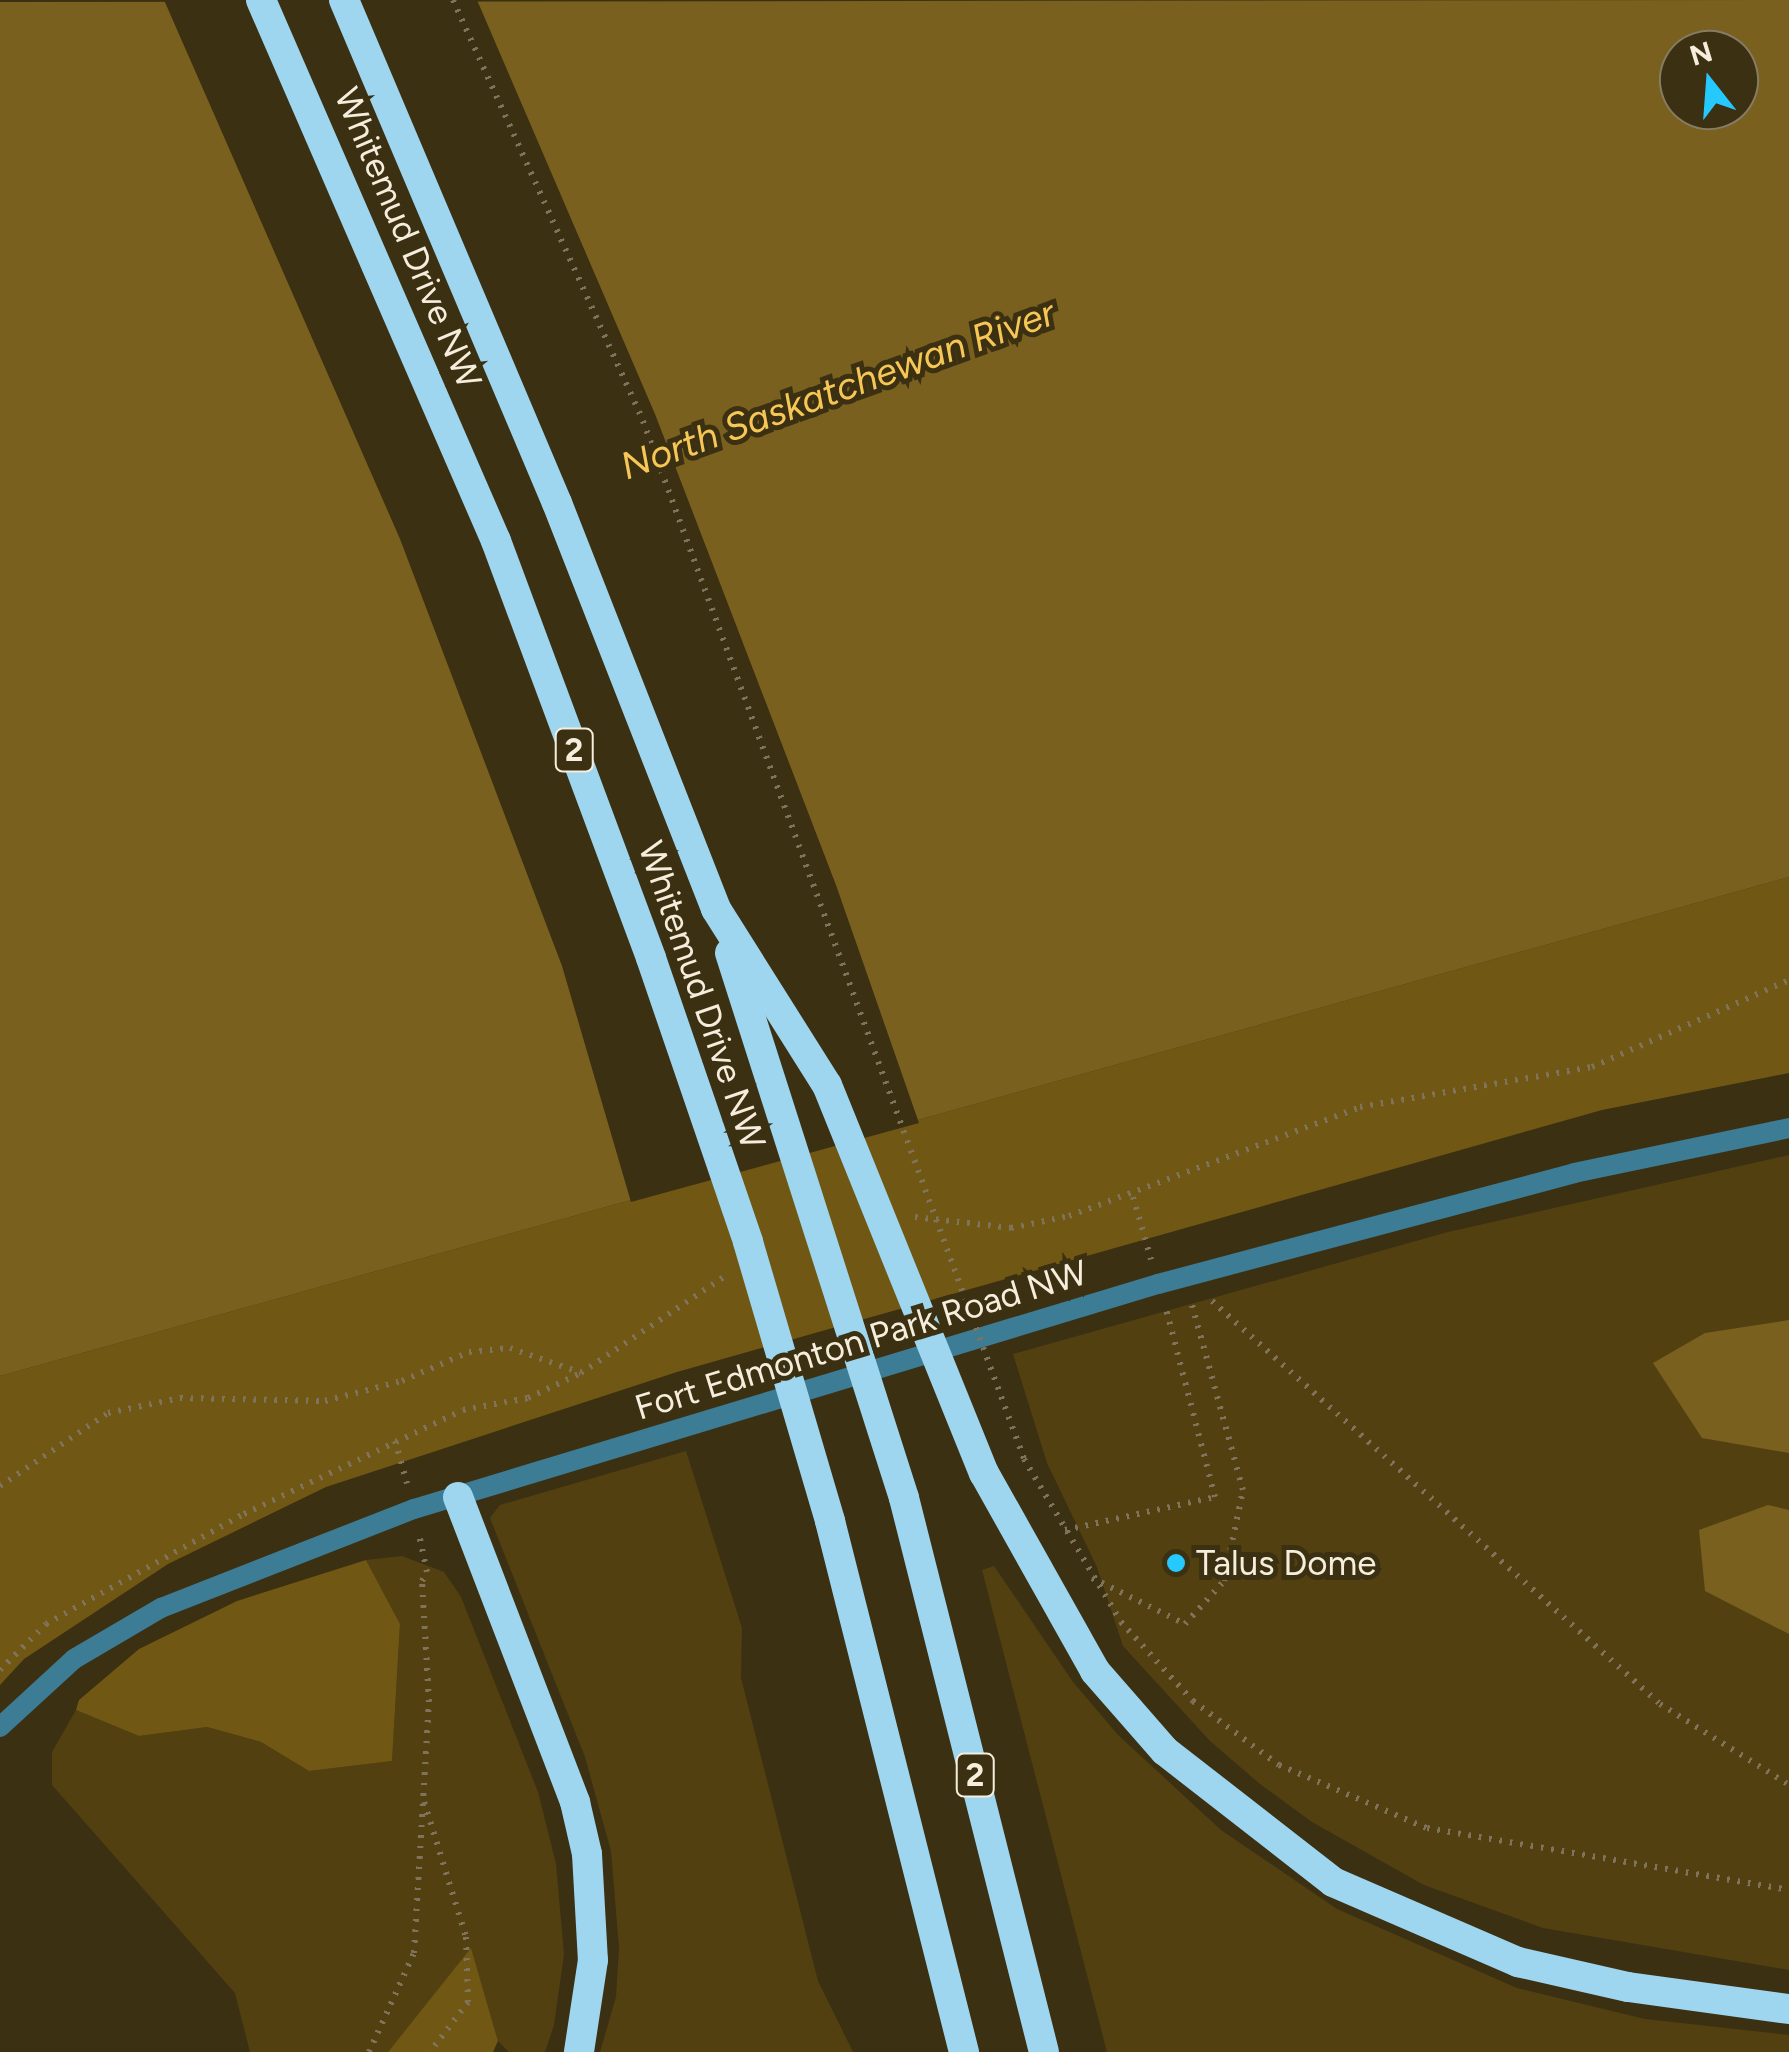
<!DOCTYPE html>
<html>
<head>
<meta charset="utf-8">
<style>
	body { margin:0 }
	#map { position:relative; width:1789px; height:2052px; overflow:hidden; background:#3c3012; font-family:Figtree,sans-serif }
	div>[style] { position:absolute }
	.green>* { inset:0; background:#534011 }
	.forest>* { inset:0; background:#715714 }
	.water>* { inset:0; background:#7a601f }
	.pier>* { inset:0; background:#3c3012 }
	.path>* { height:6px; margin-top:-3px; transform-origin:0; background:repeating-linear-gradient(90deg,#7f745b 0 2.5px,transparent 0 10.5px) }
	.minor>* { height:20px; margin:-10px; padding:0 10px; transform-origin:10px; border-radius:10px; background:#3c7c95 }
	.motorway>* { height:30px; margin:-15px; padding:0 15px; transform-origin:15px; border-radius:15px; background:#9ed6ef }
	.path-bridge>* { height:6px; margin-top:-3px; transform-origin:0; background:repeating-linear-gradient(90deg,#7f745b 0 2.5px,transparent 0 10.5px) }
	.motorway-bridge>* { height:30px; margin:-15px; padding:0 15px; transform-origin:15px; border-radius:15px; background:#9ed6ef }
	.dots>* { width:28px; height:28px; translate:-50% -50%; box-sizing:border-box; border:5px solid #3c3012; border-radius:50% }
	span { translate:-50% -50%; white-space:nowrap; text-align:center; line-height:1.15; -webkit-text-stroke:10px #3c3012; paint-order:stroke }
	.shield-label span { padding:2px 8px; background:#3c3012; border:2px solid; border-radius:8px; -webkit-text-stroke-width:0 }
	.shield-label { font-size:32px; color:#f6eedd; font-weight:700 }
	.street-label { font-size:35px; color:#f6eedd }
	.poi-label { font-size:35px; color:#f6eedd }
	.left { translate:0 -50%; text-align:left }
	.water-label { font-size:38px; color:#f7c756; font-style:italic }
	.north { position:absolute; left:1659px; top:30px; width:100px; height:100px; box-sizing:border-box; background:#3c3012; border:2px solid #867c63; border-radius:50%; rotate:343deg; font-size:28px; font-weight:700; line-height:40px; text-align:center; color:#f6eedd }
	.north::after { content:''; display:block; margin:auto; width:35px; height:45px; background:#26c9fe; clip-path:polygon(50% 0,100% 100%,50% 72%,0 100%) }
</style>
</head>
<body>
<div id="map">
	<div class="green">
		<i style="clip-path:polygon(1789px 1155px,1789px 1970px,1543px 1928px,1424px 1885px,1312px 1822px,1260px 1784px,1210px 1741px,1123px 1646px,1097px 1567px,1047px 1463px,1013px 1354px,1448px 1232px)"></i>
		<i style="clip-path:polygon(686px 1451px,742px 1628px,741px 1678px,818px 1981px,853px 2052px,600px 2052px,616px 1997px,619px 1948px,611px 1851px,585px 1757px,490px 1518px,500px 1505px)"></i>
		<i style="clip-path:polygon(402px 1556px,444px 1572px,461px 1597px,538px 1792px,556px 1864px,564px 1954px,554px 2025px,545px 2052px,509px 2052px,498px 2041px,471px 1949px,388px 2052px,250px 2052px,235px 1993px,52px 1785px,52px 1752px,76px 1710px,139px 1736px,207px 1727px,261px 1742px,309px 1771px,392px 1761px,400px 1624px,366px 1560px)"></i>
		<i style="clip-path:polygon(994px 1566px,1073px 1682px,1118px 1735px,1221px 1830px,1337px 1909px,1517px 1988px,1645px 2019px,1789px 2035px,1789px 2052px,1107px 2052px,982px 1570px)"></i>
	</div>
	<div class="forest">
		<i style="clip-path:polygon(1789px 877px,1789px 1073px,1602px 1110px,677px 1372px,326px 1487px,168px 1564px,24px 1659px,0 1685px,0 1376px)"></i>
		<i style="clip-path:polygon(366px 1560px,400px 1624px,392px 1761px,309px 1771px,261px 1742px,207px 1727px,139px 1736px,76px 1710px,79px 1700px,139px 1649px,237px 1601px)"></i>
		<i style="clip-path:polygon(471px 1948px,498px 2041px,493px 2052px,388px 2052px)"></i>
	</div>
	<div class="water">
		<i style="clip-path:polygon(evenodd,1789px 0,1789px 877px,0 1376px,0 2px,1789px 0,1679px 50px,1739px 50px,1739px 110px,1679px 110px,1679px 50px)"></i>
		<i style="clip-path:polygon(1789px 1320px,1789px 1453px,1702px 1438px,1653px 1363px,1705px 1333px)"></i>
		<i style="clip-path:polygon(1768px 1505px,1789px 1510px,1789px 1634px,1705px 1591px,1699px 1530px)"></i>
	</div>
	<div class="pier">
		<i style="clip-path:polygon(164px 0,477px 0,655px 414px,836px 885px,919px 1123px,631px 1202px,562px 966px,400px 539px)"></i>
	</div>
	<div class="path">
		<i style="left:1133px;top:1197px;width:65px;rotate:73.8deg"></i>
		<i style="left:915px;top:1217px;width:97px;rotate:6.5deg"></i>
		<i style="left:1011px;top:1228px;width:59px;rotate:-11.7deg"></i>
		<i style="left:1069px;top:1216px;width:311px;rotate:-20.5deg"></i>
		<i style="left:1360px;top:1107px;width:235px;rotate:-9.8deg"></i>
		<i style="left:1592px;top:1067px;width:215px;rotate:-23.8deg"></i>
		<i style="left:1212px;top:1301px;width:603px;rotate:41.97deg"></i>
		<i style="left:1660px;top:1704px;width:152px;rotate:32.1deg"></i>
		<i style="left:395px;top:1441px;width:44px;rotate:74.1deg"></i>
		<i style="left:1024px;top:1459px;width:190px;rotate:59.2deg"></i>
		<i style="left:1121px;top:1622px;width:107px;rotate:47.7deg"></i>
		<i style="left:1193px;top:1701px;width:107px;rotate:36.7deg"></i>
		<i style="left:1279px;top:1765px;width:161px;rotate:23.1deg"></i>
		<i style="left:1427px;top:1828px;width:367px;rotate:9.7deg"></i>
		<i style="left:0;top:1486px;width:130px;rotate:-34.1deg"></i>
		<i style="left:108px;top:1413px;width:74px;rotate:-11.8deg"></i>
		<i style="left:180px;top:1398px;width:145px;rotate:1.2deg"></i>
		<i style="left:325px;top:1401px;width:80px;rotate:-14.6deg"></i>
		<i style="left:402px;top:1381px;width:73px;rotate:-23.4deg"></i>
		<i style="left:469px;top:1352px;width:41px;rotate:-5.6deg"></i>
		<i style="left:510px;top:1348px;width:75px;rotate:19.4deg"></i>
		<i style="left:1065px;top:1530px;width:154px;rotate:-12.4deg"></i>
		<i style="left:1215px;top:1497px;width:194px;rotate:-104.6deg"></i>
		<i style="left:1092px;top:1578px;width:104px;rotate:26.3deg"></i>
		<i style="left:1185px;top:1624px;width:58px;rotate:-47.8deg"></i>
		<i style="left:1224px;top:1581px;width:93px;rotate:-78.2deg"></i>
		<i style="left:1243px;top:1490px;width:192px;rotate:-105.4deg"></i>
		<i style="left:0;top:1670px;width:65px;rotate:-45deg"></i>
		<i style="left:46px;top:1624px;width:227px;rotate:-29.1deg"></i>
		<i style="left:244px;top:1514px;width:242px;rotate:-25.4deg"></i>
		<i style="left:463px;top:1410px;width:66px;rotate:-10.5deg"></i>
		<i style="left:528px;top:1398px;width:59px;rotate:-25.3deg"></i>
		<i style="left:581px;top:1373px;width:172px;rotate:-33.9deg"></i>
		<i style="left:424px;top:1802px;width:141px;rotate:72.7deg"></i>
		<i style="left:466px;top:1937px;width:65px;rotate:88.2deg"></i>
		<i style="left:468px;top:2002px;width:63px;rotate:127.2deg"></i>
		<i style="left:369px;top:2052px;width:109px;rotate:-65.6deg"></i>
		<i style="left:414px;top:1953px;width:251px;rotate:-86.6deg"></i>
		<i style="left:429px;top:1702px;width:121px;rotate:-93.3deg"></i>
		<i style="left:422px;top:1581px;width:10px;rotate:-61deg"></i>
		<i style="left:427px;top:1572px;width:34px;rotate:-102deg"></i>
	</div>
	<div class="minor">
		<i style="left:0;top:1727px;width:100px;rotate:-42.6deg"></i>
		<i style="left:74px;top:1659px;width:101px;rotate:-30.4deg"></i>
		<i style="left:161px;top:1608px;width:272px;rotate:-21.4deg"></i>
		<i style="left:414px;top:1509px;width:777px;rotate:-16.83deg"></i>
		<i style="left:1158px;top:1284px;width:431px;rotate:-14.9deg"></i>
		<i style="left:1574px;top:1173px;width:220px;rotate:-11.8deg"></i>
	</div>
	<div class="motorway">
		<i style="left:344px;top:0;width:546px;rotate:67.05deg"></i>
		<i style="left:557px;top:503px;width:436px;rotate:68.6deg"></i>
		<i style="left:984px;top:1473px;width:227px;rotate:60.7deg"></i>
		<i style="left:1095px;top:1671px;width:106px;rotate:48.8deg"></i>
		<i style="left:1165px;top:1751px;width:213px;rotate:37.9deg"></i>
		<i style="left:1333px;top:1882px;width:202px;rotate:23.4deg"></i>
		<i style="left:1518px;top:1962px;width:113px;rotate:12.8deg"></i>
		<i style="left:1628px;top:1987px;width:162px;rotate:7.8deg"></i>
		<i style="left:458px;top:1497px;width:327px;rotate:69deg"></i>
		<i style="left:575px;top:1802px;width:53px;rotate:77deg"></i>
		<i style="left:587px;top:1854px;width:106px;rotate:86.8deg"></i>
		<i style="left:593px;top:1960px;width:93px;rotate:98.7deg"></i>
		<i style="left:904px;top:1498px;width:571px;rotate:75.82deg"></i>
		<i style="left:830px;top:1521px;width:548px;rotate:75.84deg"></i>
	</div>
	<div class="path-bridge">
		<i style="left:453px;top:0;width:462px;rotate:65.7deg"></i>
		<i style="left:643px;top:421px;width:1106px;rotate:69.84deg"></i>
	</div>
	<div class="motorway-bridge">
		<i style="left:261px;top:0;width:590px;rotate:66.52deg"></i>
		<i style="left:496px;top:541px;width:445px;rotate:69.6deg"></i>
		<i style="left:651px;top:958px;width:300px;rotate:71.1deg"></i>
		<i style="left:748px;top:1242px;width:291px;rotate:73.6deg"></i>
		<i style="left:716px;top:909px;width:208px;rotate:57.8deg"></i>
		<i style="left:827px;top:1085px;width:419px;rotate:68deg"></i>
		<i style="left:730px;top:953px;width:572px;rotate:72.29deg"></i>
	</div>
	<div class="dots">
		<i style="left:1176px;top:1563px;background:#26c9fe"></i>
	</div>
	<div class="shield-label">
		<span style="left:574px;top:750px">2</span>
		<span style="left:975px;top:1775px">2</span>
	</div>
	<div class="street-label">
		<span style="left:408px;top:238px;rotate:67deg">Whitemud Drive NW</span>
		<span style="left:702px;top:995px;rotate:71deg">Whitemud Drive NW</span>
		<span style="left:861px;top:1340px;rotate:-17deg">Fort Edmonton Park Road NW</span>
	</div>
	<div class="poi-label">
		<span class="left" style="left:1196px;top:1563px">Talus Dome</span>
	</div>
	<div class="water-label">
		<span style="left:838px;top:390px;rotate:-20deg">North Saskatchewan River</span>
	</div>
	<div class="north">N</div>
</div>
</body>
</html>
